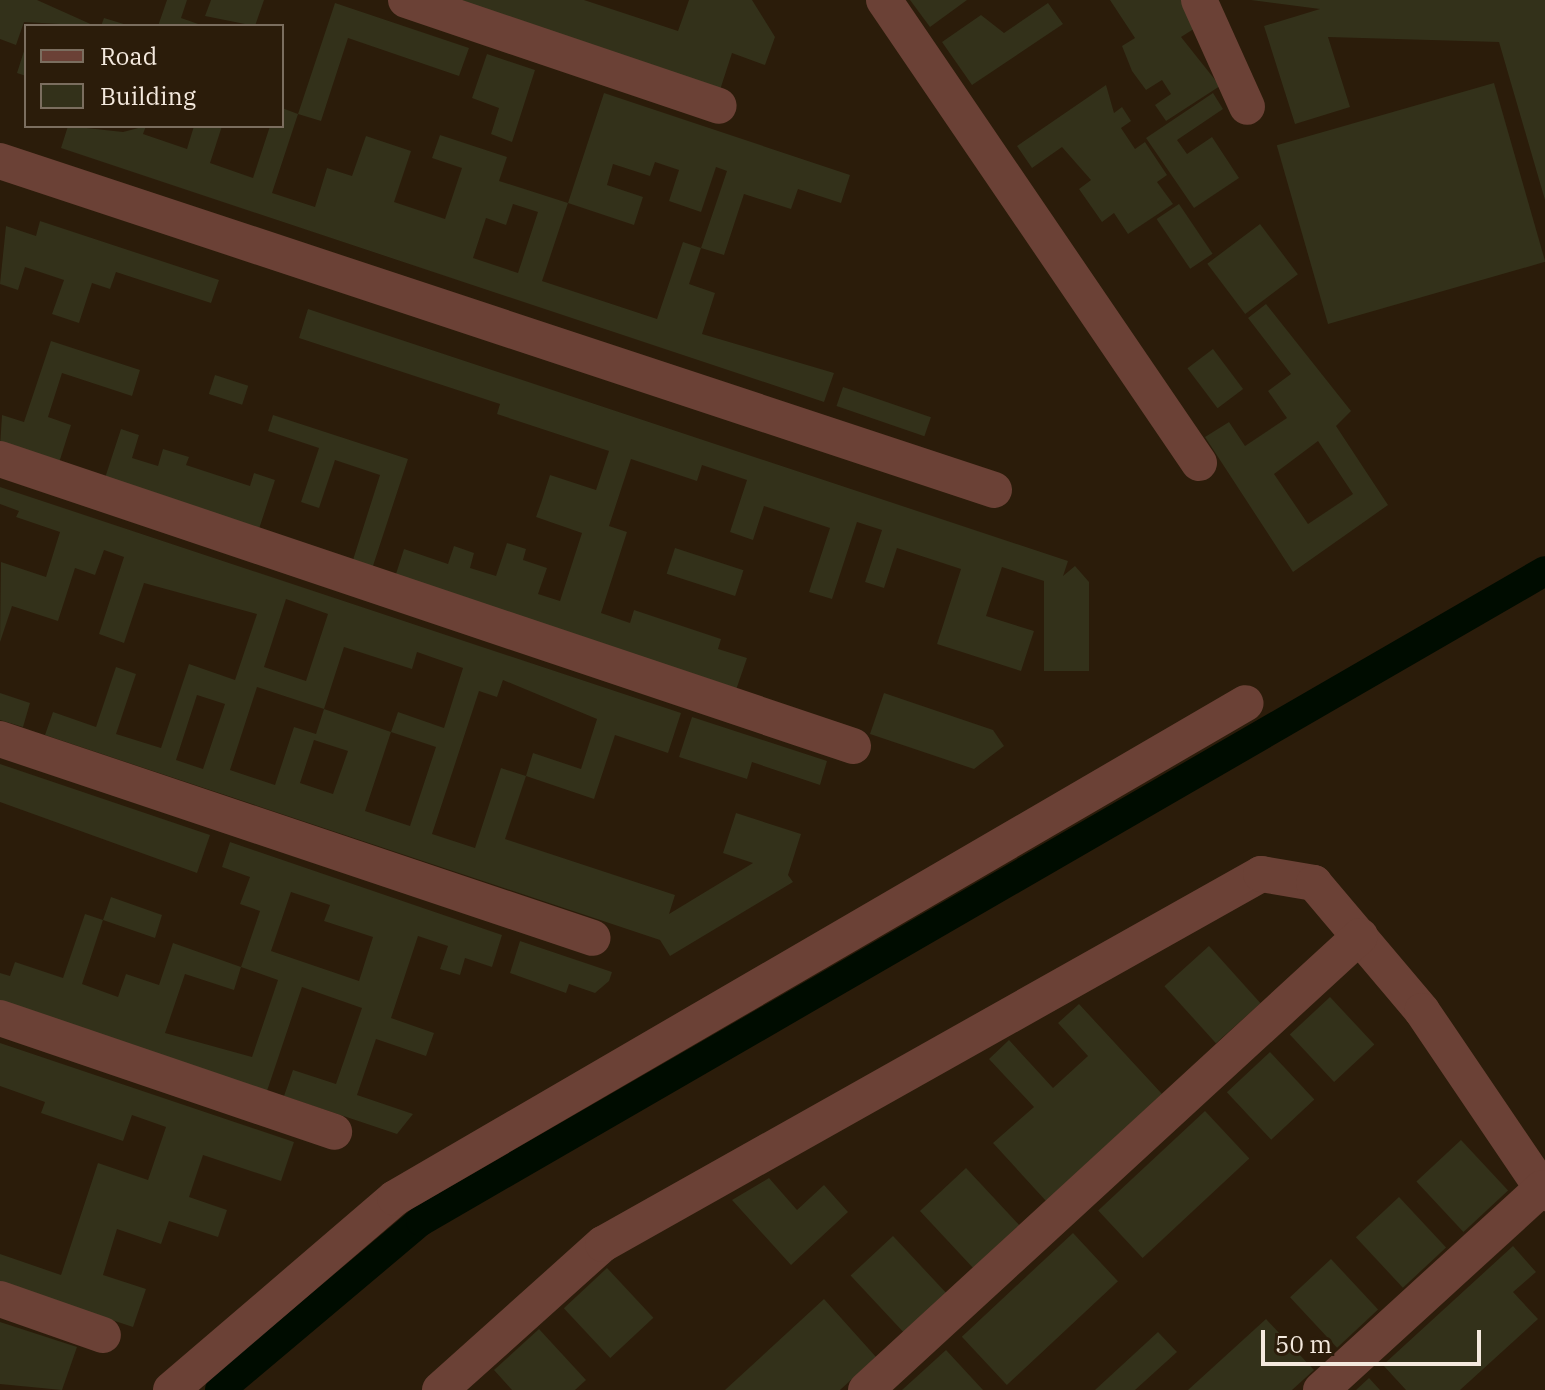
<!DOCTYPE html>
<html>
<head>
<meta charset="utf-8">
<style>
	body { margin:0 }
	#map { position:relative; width:1545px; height:1390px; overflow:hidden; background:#2b1c0a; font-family:"IBM Plex Serif",serif }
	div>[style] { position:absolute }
	.canal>* { height:30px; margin:-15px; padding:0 15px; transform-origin:15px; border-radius:15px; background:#000c00 }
	.building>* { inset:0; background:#33311a; transform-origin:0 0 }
	.minor>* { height:36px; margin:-18px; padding:0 18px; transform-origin:18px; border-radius:18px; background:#6b4136 }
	span { translate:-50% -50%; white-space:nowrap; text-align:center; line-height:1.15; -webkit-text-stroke:6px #2b1c0a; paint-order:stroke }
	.legend { position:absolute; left:24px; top:24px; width:260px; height:104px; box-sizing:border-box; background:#2b1c0a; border:2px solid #7b6e5f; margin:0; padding:10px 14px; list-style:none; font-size:24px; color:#f4e9de }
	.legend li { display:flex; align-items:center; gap:16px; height:40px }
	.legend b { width:40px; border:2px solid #7b6e5f }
	.scale { position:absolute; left:1261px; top:1330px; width:220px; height:36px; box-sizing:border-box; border:4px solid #f4e9de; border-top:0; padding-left:10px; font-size:24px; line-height:28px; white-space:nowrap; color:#f4e9de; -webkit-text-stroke:6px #2b1c0a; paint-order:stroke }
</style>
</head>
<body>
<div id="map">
	<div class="canal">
		<i style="left:220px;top:1390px;width:263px;rotate:-40.1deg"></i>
		<i style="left:421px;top:1221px;width:1298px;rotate:-30.04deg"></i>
	</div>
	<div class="building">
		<i style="clip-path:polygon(0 0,37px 0,95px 26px,24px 22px,16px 45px,0 39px)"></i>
		<i style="clip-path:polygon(167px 0,187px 0,181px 18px,204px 26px,158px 26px)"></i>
		<i style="clip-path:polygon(211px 0,264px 0,255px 26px,205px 16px)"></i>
		<i style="clip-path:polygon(452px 0,584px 0,678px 31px,689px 0,752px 0,775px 37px,765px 65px,732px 53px,720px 90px)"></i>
		<i style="clip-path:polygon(910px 0,967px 0,930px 27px)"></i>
		<i style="clip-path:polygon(1110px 0,1184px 0,1200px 25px,1181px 37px,1220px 86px,1166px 121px,1155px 105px,1171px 94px,1162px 80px,1146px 90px,1132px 71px,1122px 46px,1135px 38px)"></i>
		<i style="clip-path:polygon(1251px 0,1545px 0,1545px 200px,1499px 42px,1328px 37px,1350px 107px,1295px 124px,1264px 26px,1320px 9px)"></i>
		<i style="clip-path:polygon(335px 3px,469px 48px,459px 76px,348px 38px,321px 121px,298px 114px)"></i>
		<i style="clip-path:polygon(1048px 3px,1063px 24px,972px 85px,942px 42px,981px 15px,1004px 33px)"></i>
		<i style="clip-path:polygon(104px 18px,127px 25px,127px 26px,101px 26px)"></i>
		<i style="clip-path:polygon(25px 48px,26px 48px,26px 76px,17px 73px)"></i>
		<i style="clip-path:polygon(487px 54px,535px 70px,512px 142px,491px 134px,499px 108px,472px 98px)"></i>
		<i style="left:1494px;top:83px;width:186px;height:226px;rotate:74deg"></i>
		<i style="clip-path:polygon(1106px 85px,1114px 113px,1122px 107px,1131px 121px,1121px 128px,1135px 149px,1145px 142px,1167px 175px,1157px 182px,1173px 204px,1128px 234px,1114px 213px,1102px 222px,1079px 189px,1091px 180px,1062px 147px,1032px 168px,1017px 146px)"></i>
		<i style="clip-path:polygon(604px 93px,850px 175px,841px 203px,798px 189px,791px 209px,744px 194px,724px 255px,701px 248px,727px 171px,716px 167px,701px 212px,669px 201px,679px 170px,655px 162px,650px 176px,613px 164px,607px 185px,643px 197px,634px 225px,568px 203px)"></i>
		<i style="clip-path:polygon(1213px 93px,1223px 109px,1177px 140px,1187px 154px,1212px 137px,1239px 178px,1194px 208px,1146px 138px)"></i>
		<i style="clip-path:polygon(evenodd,282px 108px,298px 114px,272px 193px,315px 207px,327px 168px,352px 176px,366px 136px,411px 151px,394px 202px,445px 219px,462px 168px,432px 158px,440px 135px,507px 157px,499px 181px,568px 203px,542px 281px,657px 319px,683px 242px,701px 248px,689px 284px,715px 293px,702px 334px,834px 373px,824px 402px,61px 148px,68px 126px,123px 132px,146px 126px,143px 134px,187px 149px,194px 126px,222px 126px,210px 163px,253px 178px,270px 126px,282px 126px,282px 108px,513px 204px,538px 212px,518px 273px,473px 258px,486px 218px,506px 225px,513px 204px)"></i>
		<i style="left:1179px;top:204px;width:60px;height:27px;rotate:56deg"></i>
		<i style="clip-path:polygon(40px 221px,219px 280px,211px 303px,116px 272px,110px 289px,92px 283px,79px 323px,52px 314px,64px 280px,25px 267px,18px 290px,0 284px,6px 226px,36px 236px)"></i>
		<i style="left:1260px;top:224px;width:63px;height:66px;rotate:53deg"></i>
		<i style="clip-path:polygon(evenodd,1266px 304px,1351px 411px,1336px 426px,1388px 505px,1293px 572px,1205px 437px,1229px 422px,1245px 446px,1287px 418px,1268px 391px,1291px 374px,1248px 318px,1266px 304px,1318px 441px,1353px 494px,1308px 524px,1274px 474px,1318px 441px)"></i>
		<i style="clip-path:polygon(308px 309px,1068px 561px,1063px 576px,1075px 566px,1089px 582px,1089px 671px,1044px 671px,1044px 581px,1002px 567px,986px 616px,1034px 631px,1021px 671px,937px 644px,961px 569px,897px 548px,884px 588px,865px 582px,882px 530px,857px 522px,832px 599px,809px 592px,830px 528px,764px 506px,753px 540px,730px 532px,747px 480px,702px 465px,697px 481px,631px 459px,609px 526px,627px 532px,601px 613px,630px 623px,634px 610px,721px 639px,718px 649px,747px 658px,736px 690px,395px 577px,404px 549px,448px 564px,454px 546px,474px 553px,470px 568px,496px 576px,507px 543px,526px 549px,523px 560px,547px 568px,538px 594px,560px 601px,582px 533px,536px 517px,541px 503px,550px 475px,596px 490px,609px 451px,497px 414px,500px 404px,299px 338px)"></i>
		<i style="clip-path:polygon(51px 341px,140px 370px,132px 396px,62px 373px,48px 417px,71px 425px,58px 466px,0 447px,2px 415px,24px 422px)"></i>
		<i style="left:1213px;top:349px;width:50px;height:32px;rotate:53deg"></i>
		<i style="left:215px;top:375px;width:35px;height:20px;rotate:18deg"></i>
		<i style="left:843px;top:387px;width:93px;height:20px;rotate:19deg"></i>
		<i style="clip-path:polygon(273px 415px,408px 459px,372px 569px,352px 563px,380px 475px,335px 460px,319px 508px,301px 502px,319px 448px,268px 431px)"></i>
		<i style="clip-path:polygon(121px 429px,139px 435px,132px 458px,158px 466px,163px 449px,189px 457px,186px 465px,250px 486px,254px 473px,275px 480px,258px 532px,104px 481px)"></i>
		<i style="clip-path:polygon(evenodd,0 487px,681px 713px,668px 753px,615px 735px,594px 799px,526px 776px,533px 753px,581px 769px,597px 719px,503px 680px,497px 697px,479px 691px,432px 834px,475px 848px,501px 768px,526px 776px,505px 839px,675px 895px,669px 914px,753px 863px,723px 853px,736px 813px,801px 834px,788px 875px,793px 882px,670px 956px,660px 940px,45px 735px,53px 712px,96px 727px,116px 667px,136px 674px,116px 734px,161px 748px,189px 664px,235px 680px,257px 614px,144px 583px,124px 643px,99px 634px,124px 557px,104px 550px,95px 575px,75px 568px,58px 621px,12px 606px,0 642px,1px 562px,46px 577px,60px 532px,16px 517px,19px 511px,0 504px,0 487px,286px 599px,328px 614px,306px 681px,264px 667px,286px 599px,0 487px,344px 647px,412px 669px,417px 652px,463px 668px,444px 728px,398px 712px,391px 732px,436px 747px,410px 826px,365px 811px,391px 732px,324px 709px,344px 647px,0 487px,257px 687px,324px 709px,316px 734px,294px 727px,275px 785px,230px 770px,257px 687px,0 487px,197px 695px,225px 704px,203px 769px,176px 760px,197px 695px,0 487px,314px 740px,348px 751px,333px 794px,300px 783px,314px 740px)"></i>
		<i style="left:675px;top:548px;width:72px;height:27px;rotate:18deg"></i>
		<i style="clip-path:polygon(0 693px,30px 703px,23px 727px,0 720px)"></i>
		<i style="clip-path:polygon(884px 693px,993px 730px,1004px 746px,974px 769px,870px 734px)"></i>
		<i style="clip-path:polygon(692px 717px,827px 761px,820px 785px,752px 762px,747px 779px,679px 757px)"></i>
		<i style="clip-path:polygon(0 764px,210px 835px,197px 873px,0 802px)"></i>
		<i style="clip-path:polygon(evenodd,230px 842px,502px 935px,492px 967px,465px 958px,460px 975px,440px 969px,448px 946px,418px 936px,391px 1018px,434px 1033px,426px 1056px,376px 1039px,357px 1095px,413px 1114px,397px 1134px,284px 1096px,293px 1070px,336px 1084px,362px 1008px,302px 987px,267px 1091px,0 1000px,0 973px,10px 976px,15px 962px,63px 978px,85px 914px,103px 920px,111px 897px,162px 915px,155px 938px,103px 920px,82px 984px,118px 997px,126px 974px,159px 985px,173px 943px,241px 967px,260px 911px,240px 904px,250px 877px,222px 867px,230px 842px,291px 892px,330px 905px,324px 921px,373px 937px,359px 981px,271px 951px,291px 892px,230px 842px,241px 967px,278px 980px,252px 1057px,165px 1033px,185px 974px,234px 990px,241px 967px)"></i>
		<i style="clip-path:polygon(520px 941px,612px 972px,609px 981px,595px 993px,569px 984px,566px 993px,510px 973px)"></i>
		<i style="left:1209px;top:946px;width:77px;height:60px;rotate:48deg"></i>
		<i style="left:1330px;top:997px;width:65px;height:55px;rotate:47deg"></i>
		<i style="clip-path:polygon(1079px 1004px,1162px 1094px,1046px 1201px,993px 1143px,1034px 1107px,989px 1059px,1009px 1040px,1053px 1088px,1088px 1056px,1058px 1023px)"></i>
		<i style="clip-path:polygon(0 1043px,294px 1142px,281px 1181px,203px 1155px,189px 1197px,227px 1210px,218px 1237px,169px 1221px,161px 1244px,117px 1229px,103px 1275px,146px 1289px,133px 1327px,0 1283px,0 1254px,61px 1275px,98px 1163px,148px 1180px,166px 1127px,132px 1115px,123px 1141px,41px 1113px,45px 1102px,0 1086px)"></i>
		<i style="left:1270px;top:1052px;width:65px;height:59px;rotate:47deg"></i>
		<i style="left:1205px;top:1111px;width:65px;height:146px;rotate:47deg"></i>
		<i style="left:1461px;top:1140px;width:69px;height:61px;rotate:47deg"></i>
		<i style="left:966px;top:1168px;width:78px;height:63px;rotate:47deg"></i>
		<i style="clip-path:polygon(769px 1178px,797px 1210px,824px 1185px,848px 1212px,791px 1265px,732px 1200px)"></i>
		<i style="left:1399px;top:1197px;width:69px;height:59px;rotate:47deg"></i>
		<i style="left:1073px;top:1233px;width:66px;height:152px;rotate:47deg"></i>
		<i style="left:893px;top:1236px;width:78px;height:58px;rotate:47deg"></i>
		<i style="clip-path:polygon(1513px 1246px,1536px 1272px,1513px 1292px,1538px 1319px,1460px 1390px,1406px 1390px,1383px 1365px)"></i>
		<i style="left:1331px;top:1259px;width:69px;height:56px;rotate:47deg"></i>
		<i style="left:607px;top:1268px;width:68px;height:59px;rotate:47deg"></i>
		<i style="clip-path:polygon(824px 1299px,876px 1357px,840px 1390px,725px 1390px)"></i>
		<i style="clip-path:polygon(1266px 1319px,1314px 1370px,1292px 1390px,1188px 1390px)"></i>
		<i style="clip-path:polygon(0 1322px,77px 1347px,62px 1390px,0 1384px)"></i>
		<i style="clip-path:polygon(539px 1329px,586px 1380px,575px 1390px,512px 1390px,494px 1370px)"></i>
		<i style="clip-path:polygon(1158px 1332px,1177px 1352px,1135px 1390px,1095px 1390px)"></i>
		<i style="clip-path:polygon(946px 1350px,983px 1390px,902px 1390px)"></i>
		<i style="clip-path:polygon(1369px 1378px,1380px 1390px,1356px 1390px)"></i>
	</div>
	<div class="minor">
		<i style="left:406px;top:0;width:330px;rotate:18.7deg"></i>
		<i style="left:884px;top:0;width:560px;rotate:55.77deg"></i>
		<i style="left:1199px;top:0;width:117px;rotate:65.8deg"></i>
		<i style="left:0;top:161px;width:1047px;rotate:18.31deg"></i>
		<i style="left:0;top:459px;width:900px;rotate:18.6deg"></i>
		<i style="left:0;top:739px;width:625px;rotate:18.55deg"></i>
		<i style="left:0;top:1018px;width:353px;rotate:18.8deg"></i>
		<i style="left:0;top:1299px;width:109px;rotate:19.3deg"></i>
		<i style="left:171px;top:1390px;width:295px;rotate:-40.6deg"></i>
		<i style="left:395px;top:1198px;width:984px;rotate:-30.19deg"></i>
		<i style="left:440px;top:1390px;width:219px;rotate:-41.9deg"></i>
		<i style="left:603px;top:1244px;width:755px;rotate:-29.35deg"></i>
		<i style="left:1261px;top:874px;width:54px;rotate:9.6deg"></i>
		<i style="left:1314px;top:883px;width:167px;rotate:49.8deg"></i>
		<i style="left:1422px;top:1011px;width:220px;rotate:55.9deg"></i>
		<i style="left:866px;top:1390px;width:671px;rotate:-42.58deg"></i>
		<i style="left:1321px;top:1390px;width:299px;rotate:-42.4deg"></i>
	</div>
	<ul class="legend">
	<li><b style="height:10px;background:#6b4136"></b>Road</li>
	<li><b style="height:22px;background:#33311a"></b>Building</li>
	</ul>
	<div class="scale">50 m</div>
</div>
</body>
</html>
